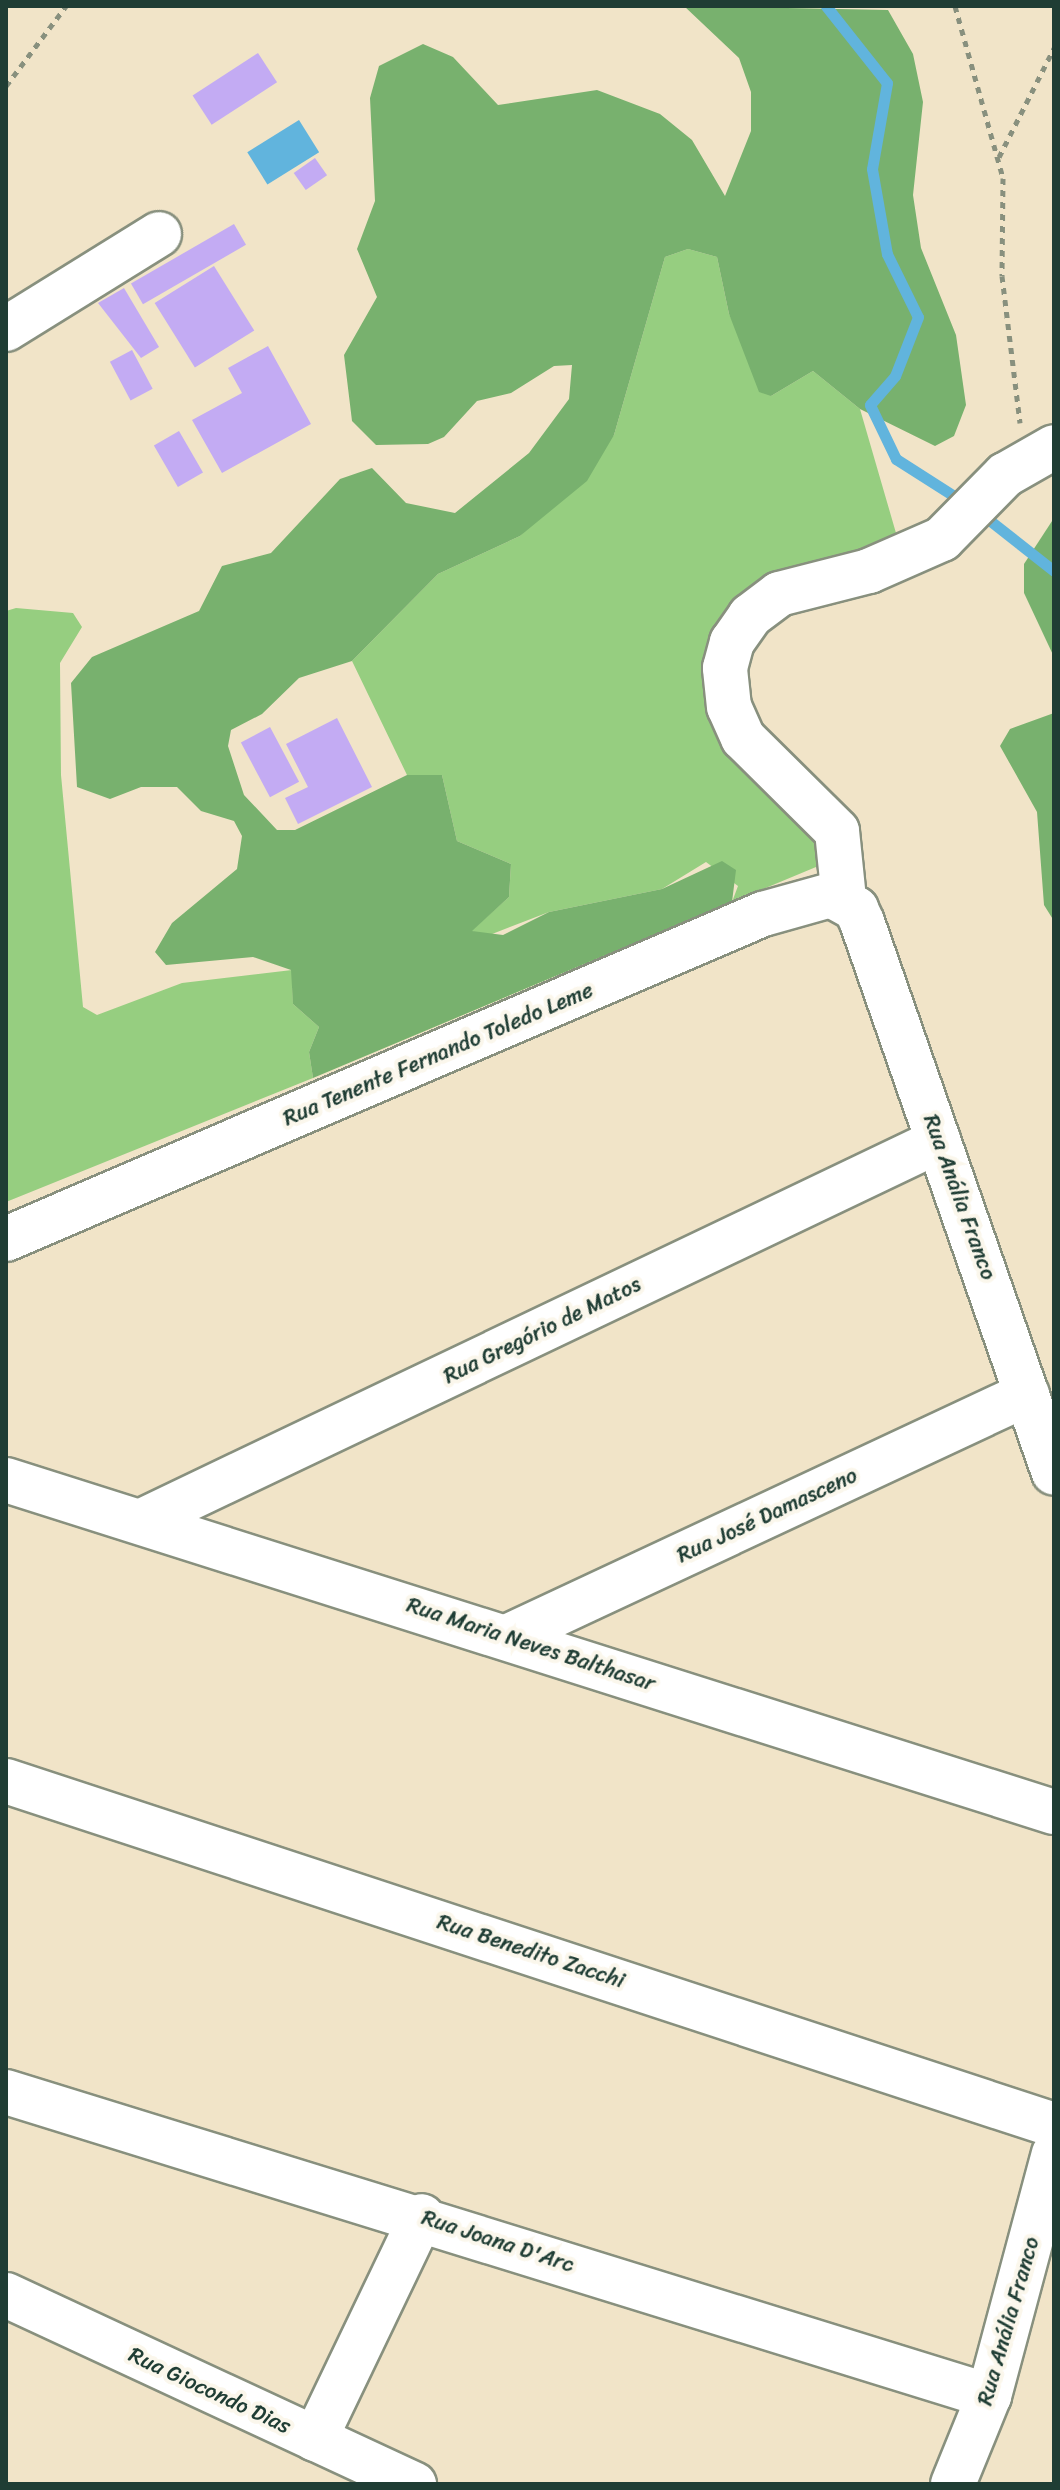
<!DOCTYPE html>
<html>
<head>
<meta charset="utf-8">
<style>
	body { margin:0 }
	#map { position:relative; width:1060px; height:2490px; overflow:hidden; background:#f1e4c8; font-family:Sriracha,sans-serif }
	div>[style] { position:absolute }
	.green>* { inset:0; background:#96ce80 }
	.forest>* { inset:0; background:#78b16e }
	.water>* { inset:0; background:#61b4dd; transform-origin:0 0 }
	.stream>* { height:11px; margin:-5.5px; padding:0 5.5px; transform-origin:5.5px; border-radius:5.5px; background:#61b4dd }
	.building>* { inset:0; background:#c3abf3; transform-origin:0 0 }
	.path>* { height:5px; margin-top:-2.5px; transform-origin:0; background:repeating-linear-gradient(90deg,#88907e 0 6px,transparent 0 12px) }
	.roads { filter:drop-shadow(2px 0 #88907e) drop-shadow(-2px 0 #88907e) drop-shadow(0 2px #88907e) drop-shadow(0 -2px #88907e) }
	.minor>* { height:44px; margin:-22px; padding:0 22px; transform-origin:22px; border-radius:22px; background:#fff }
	span { translate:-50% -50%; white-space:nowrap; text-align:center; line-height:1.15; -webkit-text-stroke:8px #fbf7ec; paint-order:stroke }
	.street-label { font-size:22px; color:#1f3d34 }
	.frame { position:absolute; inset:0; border:8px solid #1f3d34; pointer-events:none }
</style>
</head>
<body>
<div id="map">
	<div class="green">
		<i style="clip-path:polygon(688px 249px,717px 257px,729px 314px,771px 396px,813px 371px,860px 409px,896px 533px,886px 549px,861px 557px,710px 668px,805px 807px,828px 862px,732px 902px,738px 886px,706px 862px,662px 889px,549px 912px,487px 936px,471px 931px,509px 897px,511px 864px,457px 841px,442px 775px,407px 775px,352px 661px,438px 574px,520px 536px,614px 435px,665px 257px)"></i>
		<i style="clip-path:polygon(16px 608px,73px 613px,82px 627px,60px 663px,61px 775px,83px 1007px,97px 1015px,182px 983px,292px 970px,293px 1004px,319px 1027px,309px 1052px,313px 1078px,6px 1202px,6px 611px)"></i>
	</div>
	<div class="forest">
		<i style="clip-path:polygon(684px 6px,888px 10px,913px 54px,923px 102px,913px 195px,921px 248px,956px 335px,966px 405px,954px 436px,935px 446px,860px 409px,813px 371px,771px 396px,759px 392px,729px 314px,717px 257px,688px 249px,665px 257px,614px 435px,587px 481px,520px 536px,438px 574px,352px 661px,299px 678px,262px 714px,231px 730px,228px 746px,244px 795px,277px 830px,295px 830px,407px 775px,442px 775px,457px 841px,511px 864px,509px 897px,472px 931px,503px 935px,549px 912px,662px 889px,722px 861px,736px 870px,732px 902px,313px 1078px,309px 1052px,319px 1027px,293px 1004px,291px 970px,253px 957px,166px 965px,155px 952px,172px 923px,237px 869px,242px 836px,234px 821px,201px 811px,177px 787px,141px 787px,110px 799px,77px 787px,71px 683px,92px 657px,199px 611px,222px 566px,271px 553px,340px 479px,372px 468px,406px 503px,455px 513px,529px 453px,569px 399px,572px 365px,554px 366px,511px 393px,477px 401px,444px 437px,428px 444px,376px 445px,352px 421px,344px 355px,377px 297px,357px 249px,375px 201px,370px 98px,379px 66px,423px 44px,453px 57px,498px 105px,597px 90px,660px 114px,692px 140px,725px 196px,751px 131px,751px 92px,739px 58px)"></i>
		<i style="clip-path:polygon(1054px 518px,1054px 657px,1024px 593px,1024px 564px)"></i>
		<i style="clip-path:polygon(1054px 713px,1054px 921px,1044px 905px,1037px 812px,1000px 746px,1010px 729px)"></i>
	</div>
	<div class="water">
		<i style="left:299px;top:120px;width:38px;height:61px;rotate:58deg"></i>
	</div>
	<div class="stream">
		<i style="left:826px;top:6px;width:98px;rotate:51.6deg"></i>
		<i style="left:887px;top:83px;width:87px;rotate:99.9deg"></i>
		<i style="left:872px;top:169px;width:86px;rotate:80deg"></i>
		<i style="left:887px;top:254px;width:70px;rotate:63.8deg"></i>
		<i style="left:918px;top:317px;width:63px;rotate:111.3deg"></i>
		<i style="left:895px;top:376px;width:38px;rotate:131deg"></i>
		<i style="left:870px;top:405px;width:60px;rotate:64.3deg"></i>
		<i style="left:896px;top:459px;width:82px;rotate:32.5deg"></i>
		<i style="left:979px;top:512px;width:95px;rotate:38.2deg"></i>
	</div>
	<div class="building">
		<i style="left:258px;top:53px;width:35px;height:78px;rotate:57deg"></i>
		<i style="left:315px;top:158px;width:21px;height:26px;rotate:55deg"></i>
		<i style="left:234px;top:224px;width:24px;height:119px;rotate:60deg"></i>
		<i style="left:214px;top:266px;width:76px;height:70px;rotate:58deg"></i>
		<i style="clip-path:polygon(124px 288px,159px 347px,141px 358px,98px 303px)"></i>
		<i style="clip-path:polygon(268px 346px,311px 424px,222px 473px,192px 420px,242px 393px,228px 368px)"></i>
		<i style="left:132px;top:350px;width:44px;height:25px;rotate:62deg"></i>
		<i style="left:179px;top:431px;width:48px;height:29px;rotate:60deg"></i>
		<i style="clip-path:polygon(337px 718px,372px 787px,298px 824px,285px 798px,308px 787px,286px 744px)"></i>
		<i style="left:270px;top:727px;width:62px;height:33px;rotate:62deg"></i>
	</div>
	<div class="path">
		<i style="left:955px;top:6px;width:179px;rotate:74.4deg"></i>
		<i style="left:1003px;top:178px;width:98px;rotate:90.6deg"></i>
		<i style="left:1002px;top:276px;width:148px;rotate:83deg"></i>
		<i style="left:6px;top:86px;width:100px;rotate:-53.1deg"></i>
		<i style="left:999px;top:157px;width:122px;rotate:-63.2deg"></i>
	</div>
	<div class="roads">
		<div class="minor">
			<i style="left:6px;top:329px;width:180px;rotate:-31.8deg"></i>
			<i style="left:844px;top:899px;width:68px;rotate:-95.9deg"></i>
			<i style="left:837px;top:831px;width:132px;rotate:-135.3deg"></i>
			<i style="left:743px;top:738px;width:34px;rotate:-114deg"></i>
			<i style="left:729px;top:707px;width:39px;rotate:-96deg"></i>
			<i style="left:725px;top:668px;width:27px;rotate:-75deg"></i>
			<i style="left:732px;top:642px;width:32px;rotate:-55deg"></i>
			<i style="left:750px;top:616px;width:36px;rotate:-37deg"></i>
			<i style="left:779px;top:594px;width:93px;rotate:-14.3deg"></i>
			<i style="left:869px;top:571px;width:80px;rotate:-23.7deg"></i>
			<i style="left:942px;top:539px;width:90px;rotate:-45.5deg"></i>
			<i style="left:1005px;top:475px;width:56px;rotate:-29.7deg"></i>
			<i style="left:6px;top:1239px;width:824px;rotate:-23.24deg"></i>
			<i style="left:763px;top:914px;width:71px;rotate:-15.6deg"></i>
			<i style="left:831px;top:895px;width:29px;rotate:29deg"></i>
			<i style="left:856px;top:909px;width:14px;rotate:65deg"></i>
			<i style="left:862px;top:922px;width:583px;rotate:70.79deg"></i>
			<i style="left:6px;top:1480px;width:1099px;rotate:17.58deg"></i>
			<i style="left:146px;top:1519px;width:878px;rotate:-25.51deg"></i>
			<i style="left:507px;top:1637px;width:574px;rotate:-25.05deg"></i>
			<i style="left:6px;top:1781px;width:1103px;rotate:18.17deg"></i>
			<i style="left:6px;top:2092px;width:1029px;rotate:17.18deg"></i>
			<i style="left:6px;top:2295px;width:450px;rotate:24.9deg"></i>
			<i style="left:315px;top:2439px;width:247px;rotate:-64.4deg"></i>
			<i style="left:953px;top:2484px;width:95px;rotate:-67.8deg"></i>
			<i style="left:989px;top:2396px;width:251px;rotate:-75deg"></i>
		</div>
	</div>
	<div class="street-label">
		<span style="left:438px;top:1054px;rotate:-23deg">Rua Tenente Fernando Toledo Leme</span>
		<span style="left:960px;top:1197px;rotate:70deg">Rua Anália Franco</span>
		<span style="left:542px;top:1330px;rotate:-26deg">Rua Gregório de Matos</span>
		<span style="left:767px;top:1515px;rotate:-25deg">Rua José Damasceno</span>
		<span style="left:531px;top:1644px;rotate:18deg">Rua Maria Neves Balthasar</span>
		<span style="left:531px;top:1951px;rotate:18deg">Rua Benedito Zacchi</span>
		<span style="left:498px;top:2241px;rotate:18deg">Rua Joana D'Arc</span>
		<span style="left:1008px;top:2321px;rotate:-74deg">Rua Anália Franco</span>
		<span style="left:210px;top:2390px;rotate:25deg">Rua Giocondo Dias</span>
	</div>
	<div class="frame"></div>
</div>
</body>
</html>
